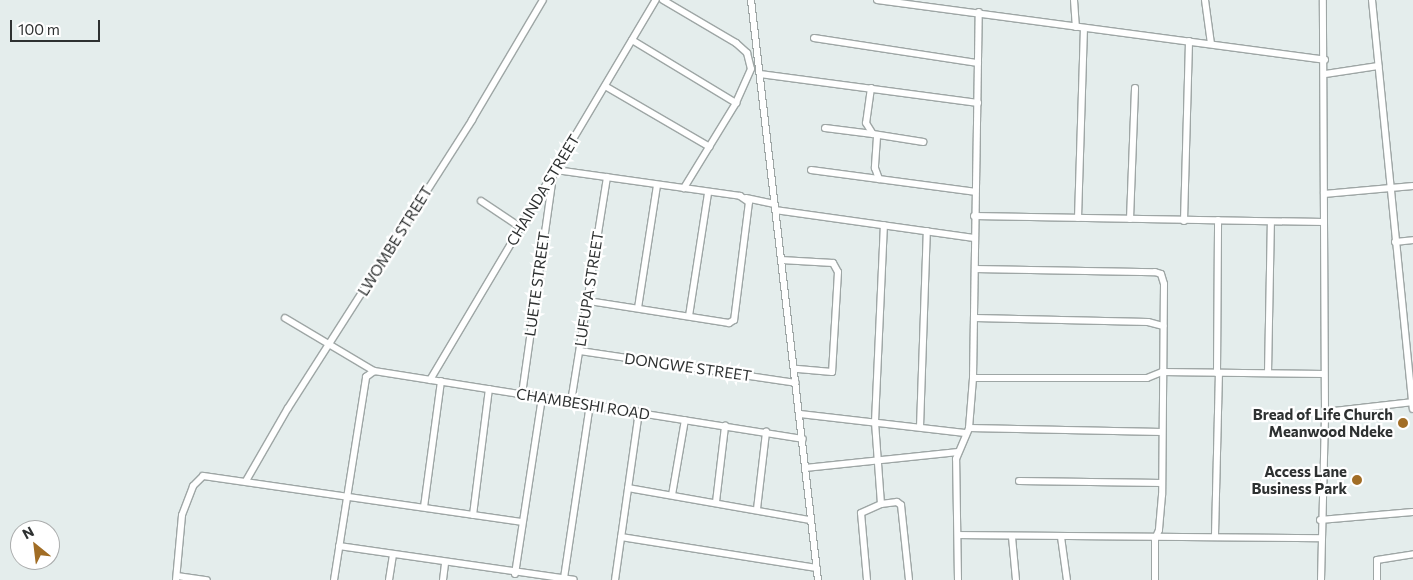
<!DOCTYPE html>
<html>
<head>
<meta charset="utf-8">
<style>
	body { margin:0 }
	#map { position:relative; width:1413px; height:580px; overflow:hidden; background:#e4edec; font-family:Commissioner,sans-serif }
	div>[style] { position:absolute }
	.roads { filter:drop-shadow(1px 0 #9ea6a5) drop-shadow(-1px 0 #9ea6a5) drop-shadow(0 1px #9ea6a5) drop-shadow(0 -1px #9ea6a5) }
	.minor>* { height:6px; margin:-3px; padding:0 3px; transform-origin:3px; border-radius:3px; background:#fff }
	.dots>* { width:14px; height:14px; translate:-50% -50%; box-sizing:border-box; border:2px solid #fff; border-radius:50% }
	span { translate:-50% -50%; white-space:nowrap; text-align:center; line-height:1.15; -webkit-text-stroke:4.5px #fff; paint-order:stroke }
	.street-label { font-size:15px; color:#2e3131 }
	.poi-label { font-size:15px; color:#2e3131; font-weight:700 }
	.right { translate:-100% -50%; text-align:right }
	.north { position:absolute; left:10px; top:520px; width:50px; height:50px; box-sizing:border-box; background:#fff; border:1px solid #abadad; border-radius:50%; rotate:331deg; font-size:14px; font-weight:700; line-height:20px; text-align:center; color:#2e3131 }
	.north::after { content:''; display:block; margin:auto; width:18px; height:22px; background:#a16d25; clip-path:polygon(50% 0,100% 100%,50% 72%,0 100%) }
	.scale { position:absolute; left:10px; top:20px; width:90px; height:22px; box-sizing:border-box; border:2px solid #2e3131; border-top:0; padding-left:6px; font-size:15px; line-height:18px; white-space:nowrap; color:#2e3131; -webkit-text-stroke:4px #fff; paint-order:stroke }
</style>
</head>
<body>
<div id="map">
	<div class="roads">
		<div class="minor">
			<i style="left:663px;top:0;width:85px;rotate:30.5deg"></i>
			<i style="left:736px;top:43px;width:15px;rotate:42deg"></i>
			<i style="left:747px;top:53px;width:16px;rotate:76deg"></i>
			<i style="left:751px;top:69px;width:37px;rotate:114deg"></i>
			<i style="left:736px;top:103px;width:100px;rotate:121.5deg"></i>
			<i style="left:751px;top:0;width:584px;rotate:83.41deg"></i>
			<i style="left:877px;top:0;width:452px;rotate:7.6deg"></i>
			<i style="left:1074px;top:0;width:27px;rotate:86deg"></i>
			<i style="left:1205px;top:0;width:44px;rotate:82.2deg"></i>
			<i style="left:1372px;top:0;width:411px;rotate:84.3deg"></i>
			<i style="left:814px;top:38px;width:166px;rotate:8.7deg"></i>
			<i style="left:632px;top:40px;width:122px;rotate:31.2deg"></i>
			<i style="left:760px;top:74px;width:220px;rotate:7.6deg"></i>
			<i style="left:1325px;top:74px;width:54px;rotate:-8.6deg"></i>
			<i style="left:605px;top:86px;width:121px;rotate:30.2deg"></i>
			<i style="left:871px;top:88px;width:35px;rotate:98deg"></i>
			<i style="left:866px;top:123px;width:13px;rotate:58deg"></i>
			<i style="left:873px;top:134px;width:51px;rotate:9.1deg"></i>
			<i style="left:825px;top:128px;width:48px;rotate:7.1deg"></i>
			<i style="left:877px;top:137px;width:31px;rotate:94deg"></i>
			<i style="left:875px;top:168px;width:12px;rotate:70deg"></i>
			<i style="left:556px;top:170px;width:186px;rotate:8deg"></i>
			<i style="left:740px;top:196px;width:11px;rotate:34deg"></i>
			<i style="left:749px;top:202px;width:119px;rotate:97.2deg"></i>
			<i style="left:734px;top:320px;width:6px;rotate:149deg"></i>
			<i style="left:729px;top:323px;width:143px;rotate:-171.1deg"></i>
			<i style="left:811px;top:170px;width:165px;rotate:7.6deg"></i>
			<i style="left:1324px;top:194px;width:89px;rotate:-5.1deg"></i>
			<i style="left:746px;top:198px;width:29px;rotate:12deg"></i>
			<i style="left:481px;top:201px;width:47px;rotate:33.7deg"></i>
			<i style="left:775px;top:210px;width:201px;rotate:8deg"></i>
			<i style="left:974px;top:216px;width:350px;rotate:1deg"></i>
			<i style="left:1078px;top:218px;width:190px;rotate:-88.2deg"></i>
			<i style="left:1130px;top:219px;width:131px;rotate:-87.8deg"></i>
			<i style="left:1184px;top:221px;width:180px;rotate:-88.4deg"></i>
			<i style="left:1395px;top:242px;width:18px;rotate:-6deg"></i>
			<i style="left:781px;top:260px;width:52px;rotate:3.3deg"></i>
			<i style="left:833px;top:263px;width:10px;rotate:61deg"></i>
			<i style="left:838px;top:272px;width:100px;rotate:93.4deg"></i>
			<i style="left:832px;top:372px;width:37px;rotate:-175deg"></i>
			<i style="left:975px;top:269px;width:180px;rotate:1deg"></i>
			<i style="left:1155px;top:272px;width:6px;rotate:18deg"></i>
			<i style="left:1161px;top:274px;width:10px;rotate:73deg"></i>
			<i style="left:1164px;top:284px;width:211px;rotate:90.5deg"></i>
			<i style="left:1162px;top:495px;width:35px;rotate:95deg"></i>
			<i style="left:1159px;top:530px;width:10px;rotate:114deg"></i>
			<i style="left:1155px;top:539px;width:41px;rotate:90deg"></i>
			<i style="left:638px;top:308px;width:124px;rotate:-81.2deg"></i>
			<i style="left:689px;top:316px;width:124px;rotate:-81.2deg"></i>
			<i style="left:285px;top:318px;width:104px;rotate:30.8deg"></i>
			<i style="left:975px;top:318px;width:173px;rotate:1.3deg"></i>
			<i style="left:1148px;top:322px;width:16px;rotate:15deg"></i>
			<i style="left:580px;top:351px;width:218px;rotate:8.4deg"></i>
			<i style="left:1217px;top:373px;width:153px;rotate:-89.6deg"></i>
			<i style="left:1268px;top:373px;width:150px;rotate:-88.9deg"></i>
			<i style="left:973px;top:378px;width:174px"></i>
			<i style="left:1147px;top:378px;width:16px;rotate:-22deg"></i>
			<i style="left:1162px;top:372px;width:162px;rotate:0.7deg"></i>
			<i style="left:430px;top:380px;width:442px;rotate:-59.3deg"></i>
			<i style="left:522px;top:394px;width:219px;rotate:-81.9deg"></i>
			<i style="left:571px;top:402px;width:228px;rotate:-80.9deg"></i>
			<i style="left:1325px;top:412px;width:89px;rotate:-6.5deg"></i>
			<i style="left:800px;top:414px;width:166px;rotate:6.6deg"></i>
			<i style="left:920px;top:427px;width:196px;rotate:-88deg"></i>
			<i style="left:969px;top:428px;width:193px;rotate:1.2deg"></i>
			<i style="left:805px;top:468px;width:154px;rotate:-6deg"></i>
			<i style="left:246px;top:481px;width:84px;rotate:-60.1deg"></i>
			<i style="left:288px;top:408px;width:342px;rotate:-57.4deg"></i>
			<i style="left:472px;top:120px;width:139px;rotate:-59.4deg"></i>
			<i style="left:1019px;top:481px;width:143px;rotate:0.8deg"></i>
			<i style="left:628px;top:488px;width:185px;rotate:10deg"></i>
			<i style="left:672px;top:495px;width:76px;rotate:-80.2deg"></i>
			<i style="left:716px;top:502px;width:77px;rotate:-83.2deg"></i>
			<i style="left:881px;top:504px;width:82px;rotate:-94.2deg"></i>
			<i style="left:875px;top:422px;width:197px;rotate:-87.4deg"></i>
			<i style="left:424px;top:507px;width:127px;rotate:-82.3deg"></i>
			<i style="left:757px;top:509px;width:78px;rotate:-83.3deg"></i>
			<i style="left:473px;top:515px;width:127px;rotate:-82.8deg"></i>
			<i style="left:1320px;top:520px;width:93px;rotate:-4.9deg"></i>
			<i style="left:958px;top:535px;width:363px;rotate:0.5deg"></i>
			<i style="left:1215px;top:535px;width:162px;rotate:-88.6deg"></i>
			<i style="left:621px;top:537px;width:198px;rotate:9deg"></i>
			<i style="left:1012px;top:537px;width:43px;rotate:84.7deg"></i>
			<i style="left:1061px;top:537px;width:43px;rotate:82.1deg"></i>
			<i style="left:339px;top:546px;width:237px;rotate:8.2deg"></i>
			<i style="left:515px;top:574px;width:179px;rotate:-81.3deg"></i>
			<i style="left:177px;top:576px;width:30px;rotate:8deg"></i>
			<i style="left:564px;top:578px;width:175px;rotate:-81.5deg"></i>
			<i style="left:176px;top:580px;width:65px;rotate:-84.7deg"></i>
			<i style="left:182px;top:515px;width:31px;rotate:-69deg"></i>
			<i style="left:193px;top:486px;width:14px;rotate:-45deg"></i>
			<i style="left:203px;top:476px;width:322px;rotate:8.2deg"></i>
			<i style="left:334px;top:580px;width:206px;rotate:-81deg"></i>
			<i style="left:366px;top:377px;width:10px;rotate:-37deg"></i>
			<i style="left:374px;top:371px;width:434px;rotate:9deg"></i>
			<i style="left:389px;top:580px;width:25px;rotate:-81deg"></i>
			<i style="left:443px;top:580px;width:17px;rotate:-83deg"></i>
			<i style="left:615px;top:580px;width:170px;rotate:-81.9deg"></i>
			<i style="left:867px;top:580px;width:67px;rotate:-95.1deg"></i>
			<i style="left:861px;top:513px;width:22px;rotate:-24deg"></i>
			<i style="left:881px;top:504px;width:16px;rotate:-7deg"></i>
			<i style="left:897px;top:502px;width:5px;rotate:37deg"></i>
			<i style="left:901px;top:505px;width:75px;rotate:83.9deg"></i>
			<i style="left:958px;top:580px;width:121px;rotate:-90.9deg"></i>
			<i style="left:956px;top:459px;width:34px;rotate:-67deg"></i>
			<i style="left:969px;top:428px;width:50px;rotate:-85.4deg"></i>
			<i style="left:973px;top:378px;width:366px;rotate:-89.1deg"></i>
			<i style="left:1321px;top:580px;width:168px;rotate:-88.6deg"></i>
			<i style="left:1325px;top:412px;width:412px;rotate:-90.3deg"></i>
			<i style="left:1377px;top:580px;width:20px;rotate:-90deg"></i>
			<i style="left:1377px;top:560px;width:36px;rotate:-9deg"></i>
		</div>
	</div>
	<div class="dots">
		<i style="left:1403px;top:423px;background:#a16d25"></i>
		<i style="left:1357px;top:480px;background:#a16d25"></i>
	</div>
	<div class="street-label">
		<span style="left:543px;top:190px;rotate:-59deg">CHAINDA STREET</span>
		<span style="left:395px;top:241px;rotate:-58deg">LWOMBE STREET</span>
		<span style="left:537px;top:284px;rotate:-82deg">LUETE STREET</span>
		<span style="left:589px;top:289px;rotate:-81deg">LUFUPA STREET</span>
		<span style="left:688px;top:367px;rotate:8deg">DONGWE STREET</span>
		<span style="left:583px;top:404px;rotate:9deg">CHAMBESHI ROAD</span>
	</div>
	<div class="poi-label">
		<span class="right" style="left:1393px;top:423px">Bread of Life Church<br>Meanwood Ndeke</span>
		<span class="right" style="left:1347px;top:480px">Access Lane<br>Business Park</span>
	</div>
	<div class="north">N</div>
	<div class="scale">100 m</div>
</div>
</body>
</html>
